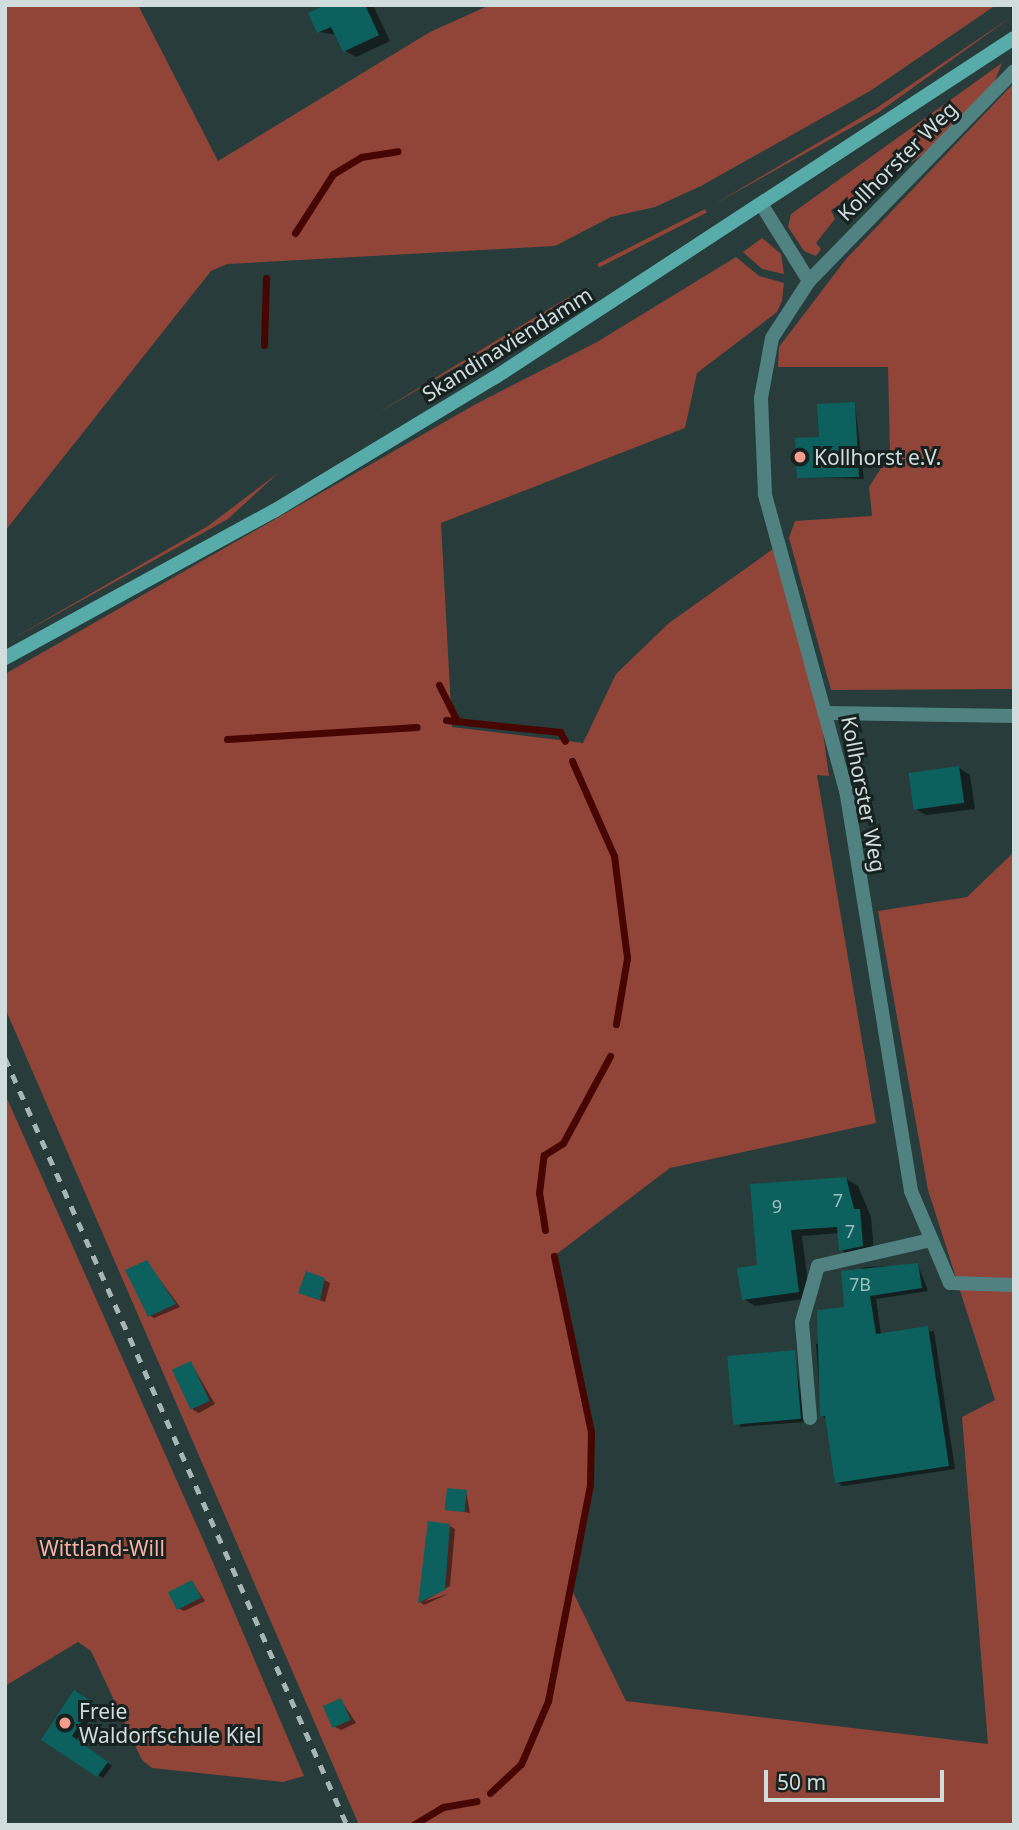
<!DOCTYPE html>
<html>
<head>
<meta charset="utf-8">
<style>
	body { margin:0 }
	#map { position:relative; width:1019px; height:1830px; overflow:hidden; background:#273c3b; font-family:"Noto Sans",sans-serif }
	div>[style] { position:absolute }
	.green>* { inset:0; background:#914539; transform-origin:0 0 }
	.shadow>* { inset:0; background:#0007 }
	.stream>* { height:7px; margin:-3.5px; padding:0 3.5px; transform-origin:3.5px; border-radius:3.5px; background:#480602 }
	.building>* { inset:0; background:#0c615f; transform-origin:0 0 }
	.lane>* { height:14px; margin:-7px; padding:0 7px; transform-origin:7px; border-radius:7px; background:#508281 }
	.street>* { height:14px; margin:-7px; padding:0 7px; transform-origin:7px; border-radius:7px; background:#508281 }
	.secondary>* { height:14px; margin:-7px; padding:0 7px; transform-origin:7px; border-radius:7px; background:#57acaa }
	.rail>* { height:5px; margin-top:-2.5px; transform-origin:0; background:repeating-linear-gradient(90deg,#a7b6b5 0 9px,transparent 0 18px) }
	.dots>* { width:19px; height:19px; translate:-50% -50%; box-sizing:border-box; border:4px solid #172120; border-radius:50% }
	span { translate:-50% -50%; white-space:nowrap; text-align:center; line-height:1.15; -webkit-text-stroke:6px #172120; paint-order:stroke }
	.number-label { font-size:18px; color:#9fbebd }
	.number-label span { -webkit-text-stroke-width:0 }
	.street-label { font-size:21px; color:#d0dddc }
	.poi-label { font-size:21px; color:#d0dddc }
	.left { translate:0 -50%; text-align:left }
	.park-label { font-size:21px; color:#fbb0a2 }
	.frame { position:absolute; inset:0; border:7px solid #d0dddc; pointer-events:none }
	.scale { position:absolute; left:764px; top:1770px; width:180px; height:32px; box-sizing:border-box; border:4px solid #d0dddc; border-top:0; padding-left:9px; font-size:21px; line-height:24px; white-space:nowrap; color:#d0dddc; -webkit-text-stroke:5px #172120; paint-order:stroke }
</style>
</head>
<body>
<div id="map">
	<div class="green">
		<i style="clip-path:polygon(5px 5px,138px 5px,218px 161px,430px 32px,490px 5px,996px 5px,870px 91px,701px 186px,655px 207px,611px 217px,555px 246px,227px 264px,211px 271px,5px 531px)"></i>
		<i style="clip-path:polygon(1014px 15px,879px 112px,713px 205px,875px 109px)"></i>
		<i style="clip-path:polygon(1002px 63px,992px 88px,926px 153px,831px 210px,835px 219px,816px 243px,821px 249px,816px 256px,804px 251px,788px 227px,791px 214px)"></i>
		<i style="clip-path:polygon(1014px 83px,1014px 689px,831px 690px,789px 538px,795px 521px,872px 516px,869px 487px,890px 454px,888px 367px,778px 367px,779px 347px,846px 259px)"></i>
		<i style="left:705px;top:209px;width:4px;height:121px;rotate:63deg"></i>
		<i style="clip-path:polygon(762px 238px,781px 254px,784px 274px,762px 269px,743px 252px)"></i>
		<i style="clip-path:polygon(736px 257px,759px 276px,784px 283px,782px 301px,777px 312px,697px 373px,685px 428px,441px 523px,452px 727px,583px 743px,616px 674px,669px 623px,773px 549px,819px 704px,829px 776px,817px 775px,876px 1123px,670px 1168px,554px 1256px,591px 1432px,590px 1484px,571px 1588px,626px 1701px,988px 1744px,962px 1417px,995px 1400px,928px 1190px,878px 911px,967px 897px,1014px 852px,1014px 1825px,359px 1825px,5px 1008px,5px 674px,476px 404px,597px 342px)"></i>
		<i style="clip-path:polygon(574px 294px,576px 298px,376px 414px,507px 334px)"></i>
		<i style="clip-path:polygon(278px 473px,228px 519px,5px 643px,208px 526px)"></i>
		<i style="clip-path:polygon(5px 1094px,209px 1553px,304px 1776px,283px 1782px,152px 1768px,142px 1760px,91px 1651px,78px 1642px,5px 1686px)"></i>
	</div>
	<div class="shadow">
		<i style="clip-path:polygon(329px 5px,373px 5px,390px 41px,356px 57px,344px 50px,337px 35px,319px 32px)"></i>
		<i style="clip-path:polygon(855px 404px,864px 479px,798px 477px,821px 438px)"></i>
		<i style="clip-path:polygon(959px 768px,970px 775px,975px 809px,926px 815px,914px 808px)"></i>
		<i style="clip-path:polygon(846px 1179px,858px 1186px,871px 1217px,874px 1252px,853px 1257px,841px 1250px,840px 1233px,802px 1236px,810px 1298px,755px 1306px,744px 1299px,759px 1267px,752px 1186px)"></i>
		<i style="clip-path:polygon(147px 1262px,180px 1307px,154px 1318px,149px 1315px)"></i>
		<i style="clip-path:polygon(918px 1265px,928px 1291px,876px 1299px,881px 1334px,934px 1331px,955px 1469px,843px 1486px,837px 1482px,827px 1419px,821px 1416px,816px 1344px,824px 1343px,845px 1308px,843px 1276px,865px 1267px)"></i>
		<i style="clip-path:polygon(324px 1280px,330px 1283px,325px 1302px,305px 1295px)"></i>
		<i style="clip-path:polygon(794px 1352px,805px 1422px,739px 1427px)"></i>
		<i style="clip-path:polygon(191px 1363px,215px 1404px,199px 1413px,193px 1410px)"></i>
		<i style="clip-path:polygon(466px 1491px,470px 1513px,447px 1509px)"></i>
		<i style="clip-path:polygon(450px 1526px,455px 1529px,450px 1586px,423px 1602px,450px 1593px,424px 1605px,420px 1602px)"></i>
		<i style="clip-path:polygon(192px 1582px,205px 1601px,184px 1611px,178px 1608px)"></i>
		<i style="clip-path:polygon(75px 1693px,98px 1708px,76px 1740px,112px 1766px,103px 1778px,43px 1740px)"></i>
		<i style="clip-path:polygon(341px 1700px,356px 1723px,341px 1730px,335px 1727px)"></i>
	</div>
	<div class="stream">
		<i style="left:295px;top:233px;width:70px;rotate:-57.2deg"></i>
		<i style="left:333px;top:174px;width:33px;rotate:-31deg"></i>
		<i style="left:361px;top:157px;width:37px;rotate:-9deg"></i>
		<i style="left:264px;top:345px;width:67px;rotate:-88.3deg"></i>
		<i style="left:439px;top:685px;width:40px;rotate:63.4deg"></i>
		<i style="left:446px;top:720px;width:115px;rotate:6deg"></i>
		<i style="left:560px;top:732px;width:10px;rotate:61deg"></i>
		<i style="left:227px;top:739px;width:190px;rotate:-3.6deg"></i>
		<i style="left:572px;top:761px;width:104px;rotate:66.1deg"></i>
		<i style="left:614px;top:856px;width:103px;rotate:82.7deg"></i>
		<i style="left:627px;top:958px;width:67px;rotate:99.5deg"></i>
		<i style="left:545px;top:1230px;width:37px;rotate:-99deg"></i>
		<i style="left:539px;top:1193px;width:38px;rotate:-83deg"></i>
		<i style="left:544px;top:1155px;width:22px;rotate:-32deg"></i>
		<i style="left:563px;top:1143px;width:99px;rotate:-61.6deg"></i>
		<i style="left:490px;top:1793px;width:42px;rotate:-43.1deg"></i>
		<i style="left:521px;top:1764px;width:69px;rotate:-66.8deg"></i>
		<i style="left:548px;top:1701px;width:221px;rotate:-79deg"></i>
		<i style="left:590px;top:1484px;width:52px;rotate:-88.9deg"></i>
		<i style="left:591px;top:1432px;width:180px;rotate:-101.9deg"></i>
		<i style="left:413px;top:1825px;width:35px;rotate:-31deg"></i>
		<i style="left:443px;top:1807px;width:34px;rotate:-10deg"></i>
	</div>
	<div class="building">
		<i style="clip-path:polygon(325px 5px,365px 5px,379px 35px,343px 52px,331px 27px,317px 33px,308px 13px)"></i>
		<i style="clip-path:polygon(855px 402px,859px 477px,797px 478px,795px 438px,819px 437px,817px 404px)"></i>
		<i style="left:959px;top:766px;width:37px;height:51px;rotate:82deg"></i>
		<i style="clip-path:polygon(846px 1177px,854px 1209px,860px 1209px,863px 1246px,839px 1251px,837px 1227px,791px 1230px,799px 1292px,742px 1300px,737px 1268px,757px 1265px,750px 1184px)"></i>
		<i style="clip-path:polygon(147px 1260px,176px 1304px,148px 1317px,125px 1270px)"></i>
		<i style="clip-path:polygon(918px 1263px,922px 1288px,870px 1296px,876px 1334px,928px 1326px,949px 1466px,835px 1483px,825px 1416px,820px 1417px,817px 1310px,844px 1307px,841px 1271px)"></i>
		<i style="clip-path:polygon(306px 1271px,325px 1278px,320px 1300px,298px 1293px)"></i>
		<i style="left:795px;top:1350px;width:69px;height:68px;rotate:85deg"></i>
		<i style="left:191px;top:1361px;width:44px;height:21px;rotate:65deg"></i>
		<i style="left:447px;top:1488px;width:20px;height:22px;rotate:6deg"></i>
		<i style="clip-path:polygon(428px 1521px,450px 1524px,445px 1590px,418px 1603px)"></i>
		<i style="left:192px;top:1580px;width:20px;height:27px;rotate:63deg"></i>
		<i style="clip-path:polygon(74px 1690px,94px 1703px,72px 1736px,108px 1762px,97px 1777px,41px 1740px)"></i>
		<i style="left:341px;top:1698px;width:24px;height:20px;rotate:66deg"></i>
	</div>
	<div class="lane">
		<i style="left:827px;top:713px;width:187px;rotate:0.9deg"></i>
		<i style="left:950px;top:1283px;width:64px;rotate:1.8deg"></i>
		<i style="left:810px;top:1418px;width:96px;rotate:-94.8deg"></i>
		<i style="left:802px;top:1322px;width:58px;rotate:-74.1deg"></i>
		<i style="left:818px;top:1266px;width:116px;rotate:-13deg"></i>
	</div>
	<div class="street">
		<i style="left:763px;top:207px;width:87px;rotate:58.1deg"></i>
		<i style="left:950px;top:1283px;width:100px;rotate:-113deg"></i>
		<i style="left:911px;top:1191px;width:405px;rotate:-99.2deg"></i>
		<i style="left:846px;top:791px;width:308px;rotate:-105.3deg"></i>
		<i style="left:765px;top:494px;width:96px;rotate:-92.4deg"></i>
		<i style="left:761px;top:398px;width:61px;rotate:-79.6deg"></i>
		<i style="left:772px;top:338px;width:68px;rotate:-57deg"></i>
		<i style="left:809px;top:281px;width:293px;rotate:-45.7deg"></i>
	</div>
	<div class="secondary">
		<i style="left:5px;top:658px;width:307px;rotate:-28.7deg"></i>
		<i style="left:274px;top:511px;width:257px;rotate:-31.2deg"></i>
		<i style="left:494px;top:378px;width:621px;rotate:-33.18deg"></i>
	</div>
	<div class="rail">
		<i style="left:5px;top:1058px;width:840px;rotate:65.97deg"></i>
	</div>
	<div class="dots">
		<i style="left:800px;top:457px;background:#f59d8d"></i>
		<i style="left:65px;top:1723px;background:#f59d8d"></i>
	</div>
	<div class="number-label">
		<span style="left:838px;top:1200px">7</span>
		<span style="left:777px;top:1206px">9</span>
		<span style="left:850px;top:1231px">7</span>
		<span style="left:860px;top:1284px">7B</span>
	</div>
	<div class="street-label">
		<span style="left:897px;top:161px;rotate:-45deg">Kollhorster Weg</span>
		<span style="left:507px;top:344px;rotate:-32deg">Skandinaviendamm</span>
		<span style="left:864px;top:794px;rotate:79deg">Kollhorster Weg</span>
	</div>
	<div class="poi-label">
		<span class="left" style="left:814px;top:457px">Kollhorst e.V.</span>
		<span class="left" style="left:79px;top:1723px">Freie<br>Waldorfschule Kiel</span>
	</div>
	<div class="park-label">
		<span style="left:102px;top:1548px">Wittland-Will</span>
	</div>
	<div class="frame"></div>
	<div class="scale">50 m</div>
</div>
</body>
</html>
